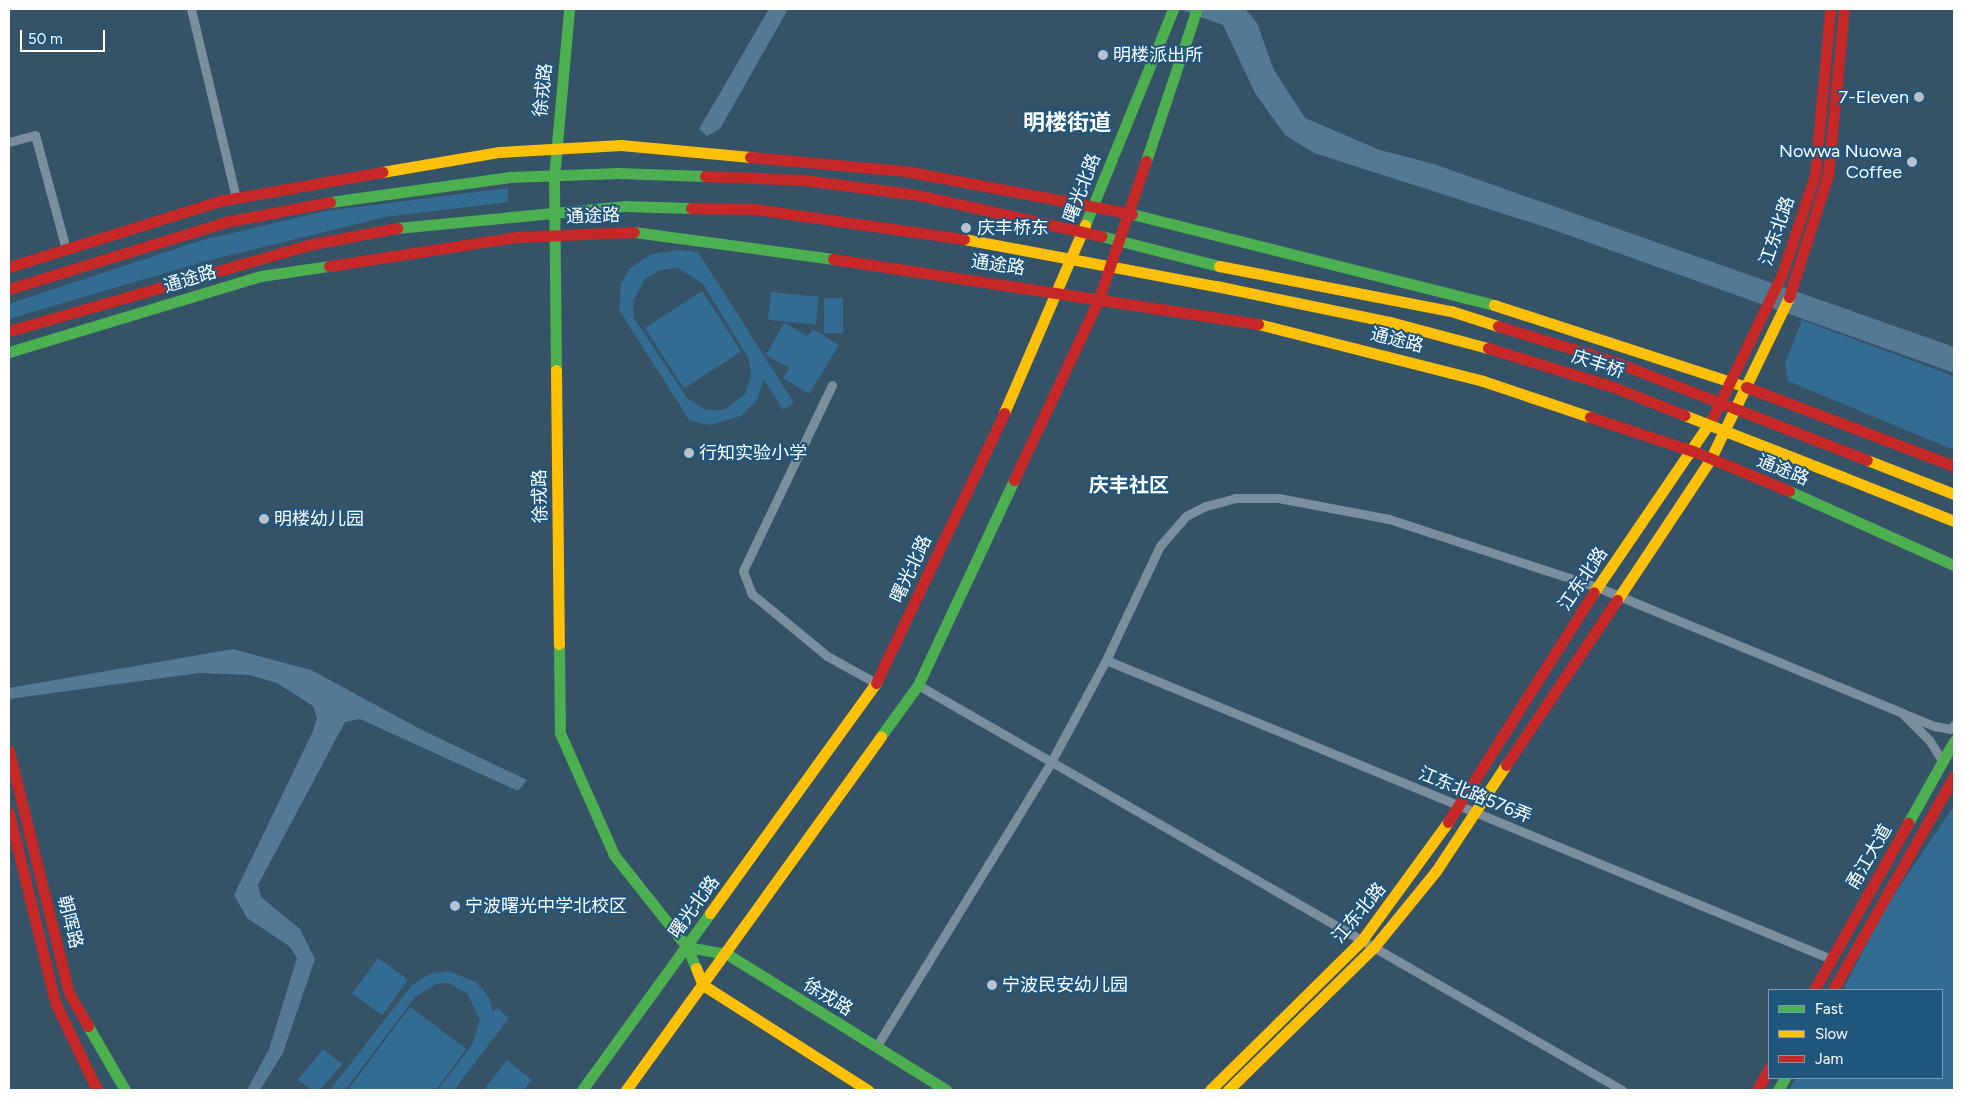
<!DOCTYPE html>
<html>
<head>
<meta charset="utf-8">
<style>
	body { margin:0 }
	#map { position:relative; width:1963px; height:1099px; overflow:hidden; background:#355267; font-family:Figtree,"Noto Sans SC",sans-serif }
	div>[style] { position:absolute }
	.green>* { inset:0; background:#336c93; transform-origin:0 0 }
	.water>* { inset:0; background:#537994 }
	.street>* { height:9px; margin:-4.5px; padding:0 4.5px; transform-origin:4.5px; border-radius:4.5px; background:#7a8e9e }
	.fast>* { height:11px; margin:-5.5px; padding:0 5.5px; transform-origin:5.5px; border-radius:5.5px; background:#4caf50 }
	.slow>* { height:11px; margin:-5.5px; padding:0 5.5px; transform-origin:5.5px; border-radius:5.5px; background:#ffc107 }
	.jam>* { height:11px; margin:-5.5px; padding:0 5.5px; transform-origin:5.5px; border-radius:5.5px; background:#c62828 }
	.slow-bridge>* { height:11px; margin:-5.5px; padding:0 5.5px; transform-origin:5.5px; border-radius:5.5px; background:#ffc107 }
	.jam-bridge>* { height:11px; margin:-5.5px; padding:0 5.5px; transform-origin:5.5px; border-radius:5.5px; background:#c62828 }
	.dots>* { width:14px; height:14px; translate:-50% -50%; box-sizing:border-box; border:2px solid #20567c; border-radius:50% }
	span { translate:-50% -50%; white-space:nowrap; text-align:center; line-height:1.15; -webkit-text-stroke:4px #20567c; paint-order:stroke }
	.poi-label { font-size:18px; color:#fff }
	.left { translate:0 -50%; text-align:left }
	.right { translate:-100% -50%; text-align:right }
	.street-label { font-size:18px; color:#fff }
	.quarter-label { font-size:20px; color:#fff; font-weight:700 }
	.district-label { font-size:22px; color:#fff; font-weight:700 }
	.frame { position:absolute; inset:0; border:10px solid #fff; pointer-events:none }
	.legend { position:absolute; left:1768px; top:989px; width:175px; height:90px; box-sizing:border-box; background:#20567c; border:1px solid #799ab0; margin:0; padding:6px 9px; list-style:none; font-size:15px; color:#fff }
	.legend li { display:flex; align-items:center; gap:10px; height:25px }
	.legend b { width:25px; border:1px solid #799ab0 }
	.scale { position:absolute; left:20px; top:30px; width:85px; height:22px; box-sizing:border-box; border:2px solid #fff; border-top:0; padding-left:6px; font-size:15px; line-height:18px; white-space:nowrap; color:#fff; -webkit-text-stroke:4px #20567c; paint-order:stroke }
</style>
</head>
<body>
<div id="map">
	<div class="green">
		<i style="clip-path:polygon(508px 188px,508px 202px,385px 217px,206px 261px,9px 319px,9px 304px,199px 241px,326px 211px)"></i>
		<i style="clip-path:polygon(evenodd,679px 250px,698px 252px,794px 403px,783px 410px,764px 379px,757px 400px,741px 416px,710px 425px,690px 421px,619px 310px,621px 284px,629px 269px,651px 254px,679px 250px,678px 268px,703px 284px,749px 359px,751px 376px,745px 394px,724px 410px,706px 410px,687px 398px,634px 318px,633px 301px,645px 279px,660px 270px,678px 268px)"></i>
		<i style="left:702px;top:291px;width:72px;height:68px;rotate:57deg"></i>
		<i style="left:771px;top:292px;width:48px;height:28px;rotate:6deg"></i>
		<i style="left:824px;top:298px;width:19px;height:35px"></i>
		<i style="clip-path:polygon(1802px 320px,1954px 376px,1954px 450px,1788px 381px,1785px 363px)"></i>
		<i style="clip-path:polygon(784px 323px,808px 336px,813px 329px,839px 345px,809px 394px,783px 378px,789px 368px,766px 355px)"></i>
		<i style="clip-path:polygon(1954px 806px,1954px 1090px,1789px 1090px,1796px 1078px,1942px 1078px,1942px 990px,1843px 990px,1885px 908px)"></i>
		<i style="left:378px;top:958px;width:37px;height:44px;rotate:36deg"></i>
		<i style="clip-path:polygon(448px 971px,476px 982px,489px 997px,493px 1012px,497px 1008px,509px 1018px,454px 1090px,438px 1090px,472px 1045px,480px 1020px,468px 994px,448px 983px,436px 984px,415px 997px,345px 1090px,330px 1090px,412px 985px,429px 974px)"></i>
		<i style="clip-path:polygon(410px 1007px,466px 1049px,436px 1090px,348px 1090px)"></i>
		<i style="clip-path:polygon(323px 1049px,342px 1064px,320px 1090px,312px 1090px,298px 1080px)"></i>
		<i style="clip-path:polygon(507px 1060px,532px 1080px,524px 1090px,484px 1090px)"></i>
	</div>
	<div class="water">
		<i style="clip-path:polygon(769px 9px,788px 9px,720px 129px,707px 136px,699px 129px)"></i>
		<i style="clip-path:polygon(1178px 9px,1246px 10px,1257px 23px,1274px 70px,1305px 118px,1380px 150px,1434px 164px,1954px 347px,1954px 373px,1551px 229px,1314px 153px,1285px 135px,1255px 93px,1223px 25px)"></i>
		<i style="clip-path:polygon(233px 649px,311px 670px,422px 730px,527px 780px,518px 791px,360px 719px,345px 722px,258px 885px,261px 897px,300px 929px,315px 959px,283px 1053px,260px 1090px,247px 1090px,269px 1049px,297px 958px,289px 946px,247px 918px,234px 895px,313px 731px,317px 718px,313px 706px,277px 683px,250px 675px,199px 673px,9px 699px,9px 688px)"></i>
	</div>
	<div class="street">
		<i style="left:191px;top:9px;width:194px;rotate:76.6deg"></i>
		<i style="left:9px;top:142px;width:27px;rotate:-15deg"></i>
		<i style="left:35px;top:135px;width:118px;rotate:74.8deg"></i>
		<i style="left:832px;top:385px;width:206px;rotate:115.6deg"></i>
		<i style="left:743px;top:571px;width:25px;rotate:69deg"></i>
		<i style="left:752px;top:594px;width:97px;rotate:39.6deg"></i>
		<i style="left:827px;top:656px;width:56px;rotate:28.9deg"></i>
		<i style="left:1106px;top:660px;width:784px;rotate:22.41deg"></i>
		<i style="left:918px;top:685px;width:812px;rotate:29.91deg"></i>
		<i style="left:1943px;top:762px;width:25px;rotate:-122deg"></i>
		<i style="left:1930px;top:741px;width:40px;rotate:-135deg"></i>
		<i style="left:1902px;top:713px;width:35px;rotate:22deg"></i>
		<i style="left:1935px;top:726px;width:15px;rotate:11deg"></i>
		<i style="left:1950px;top:729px;width:6px;rotate:-45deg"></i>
		<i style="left:876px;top:1047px;width:332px;rotate:-58.4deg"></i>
		<i style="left:1050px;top:764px;width:118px;rotate:-61.7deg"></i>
		<i style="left:1106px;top:660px;width:126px;rotate:-64.7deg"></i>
		<i style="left:1160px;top:546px;width:40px;rotate:-49deg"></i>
		<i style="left:1186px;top:516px;width:22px;rotate:-27deg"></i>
		<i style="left:1206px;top:506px;width:30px;rotate:-15deg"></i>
		<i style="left:1235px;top:498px;width:43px"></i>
		<i style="left:1278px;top:498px;width:113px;rotate:10.7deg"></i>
		<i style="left:1389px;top:519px;width:219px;rotate:18.1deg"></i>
		<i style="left:1597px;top:587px;width:330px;rotate:22.4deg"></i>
	</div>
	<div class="fast">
		<i style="left:1146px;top:161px;width:160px;rotate:-71.5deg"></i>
		<i style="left:330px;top:202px;width:182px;rotate:-7.9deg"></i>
		<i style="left:510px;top:177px;width:108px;rotate:-2.1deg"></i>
		<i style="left:618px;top:173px;width:87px;rotate:2deg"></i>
		<i style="left:1132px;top:214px;width:373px;rotate:14.1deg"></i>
		<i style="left:1085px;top:225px;width:233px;rotate:-67.8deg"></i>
		<i style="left:397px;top:228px;width:228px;rotate:-5.5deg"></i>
		<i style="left:624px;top:206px;width:67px;rotate:1.7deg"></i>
		<i style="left:634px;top:232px;width:201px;rotate:7.7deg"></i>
		<i style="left:1101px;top:236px;width:122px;rotate:14.3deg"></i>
		<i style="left:9px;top:352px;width:263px;rotate:-16.8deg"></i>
		<i style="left:261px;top:276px;width:69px;rotate:-8.4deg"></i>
		<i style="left:556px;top:370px;width:192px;rotate:-90.6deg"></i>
		<i style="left:554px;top:178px;width:170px;rotate:-84.9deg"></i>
		<i style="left:1789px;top:491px;width:181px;rotate:24.2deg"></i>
		<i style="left:559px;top:644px;width:89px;rotate:89.4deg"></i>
		<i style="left:560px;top:733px;width:133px;rotate:66.1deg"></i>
		<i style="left:614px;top:855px;width:117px;rotate:51.6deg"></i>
		<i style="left:687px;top:947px;width:23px;rotate:67deg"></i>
		<i style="left:881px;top:736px;width:63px;rotate:-54deg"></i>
		<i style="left:918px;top:685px;width:226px;rotate:-64.9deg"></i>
		<i style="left:1908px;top:823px;width:94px;rotate:-60.7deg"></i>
		<i style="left:687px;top:947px;width:41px;rotate:9.9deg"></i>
		<i style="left:727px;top:954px;width:258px;rotate:31.8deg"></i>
		<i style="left:88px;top:1026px;width:74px;rotate:60deg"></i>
		<i style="left:582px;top:1090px;width:218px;rotate:-54.1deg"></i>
		<i style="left:1778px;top:1090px;width:14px;rotate:-60deg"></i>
	</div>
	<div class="slow">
		<i style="left:382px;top:172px;width:119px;rotate:-9.7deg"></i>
		<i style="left:499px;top:152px;width:122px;rotate:-3.3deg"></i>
		<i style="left:621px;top:145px;width:130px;rotate:5.3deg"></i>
		<i style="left:964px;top:239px;width:256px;rotate:10.6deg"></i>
		<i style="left:1494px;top:305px;width:265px;rotate:18deg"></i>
		<i style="left:1258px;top:324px;width:232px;rotate:14.2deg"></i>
		<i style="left:1483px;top:381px;width:113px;rotate:18.6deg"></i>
		<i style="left:556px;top:370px;width:274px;rotate:89.4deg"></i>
		<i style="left:1004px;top:413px;width:205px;rotate:-66.7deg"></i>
		<i style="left:1867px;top:460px;width:93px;rotate:21.3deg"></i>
		<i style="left:1843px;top:477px;width:119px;rotate:21.6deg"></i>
		<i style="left:1594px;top:592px;width:209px;rotate:-55.7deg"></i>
		<i style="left:1617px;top:600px;width:168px;rotate:-56.4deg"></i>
		<i style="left:1710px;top:460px;width:181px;rotate:-64.1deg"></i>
		<i style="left:710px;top:913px;width:284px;rotate:-54.2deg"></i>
		<i style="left:696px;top:968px;width:18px;rotate:68deg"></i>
		<i style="left:703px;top:985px;width:196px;rotate:32.5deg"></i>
		<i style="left:626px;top:1090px;width:436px;rotate:-54.2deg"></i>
		<i style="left:1210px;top:1090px;width:214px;rotate:-44.6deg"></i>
		<i style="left:1362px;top:940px;width:146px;rotate:-53.9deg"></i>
		<i style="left:1228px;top:1090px;width:204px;rotate:-44.4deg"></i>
		<i style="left:1374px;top:947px;width:98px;rotate:-50.8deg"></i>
		<i style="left:1436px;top:871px;width:127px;rotate:-56.6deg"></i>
	</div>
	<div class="jam">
		<i style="left:750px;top:157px;width:156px;rotate:5.2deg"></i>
		<i style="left:905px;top:171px;width:231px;rotate:10.7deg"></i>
		<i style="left:705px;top:176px;width:99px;rotate:2.3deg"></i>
		<i style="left:804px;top:180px;width:115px;rotate:7.5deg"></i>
		<i style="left:918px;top:195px;width:188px;rotate:12.6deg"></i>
		<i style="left:691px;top:208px;width:64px;rotate:0.9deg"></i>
		<i style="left:755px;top:209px;width:211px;rotate:8.2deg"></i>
		<i style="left:833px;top:259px;width:430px;rotate:8.7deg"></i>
		<i style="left:329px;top:266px;width:190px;rotate:-8.8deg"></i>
		<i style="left:517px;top:237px;width:117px;rotate:-2.4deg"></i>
		<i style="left:9px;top:267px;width:220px;rotate:-17.4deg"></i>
		<i style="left:219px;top:201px;width:166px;rotate:-10.1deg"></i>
		<i style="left:9px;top:289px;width:226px;rotate:-17.2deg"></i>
		<i style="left:225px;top:222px;width:107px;rotate:-10.8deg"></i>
		<i style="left:1789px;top:297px;width:128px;rotate:-72.3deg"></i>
		<i style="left:1828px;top:175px;width:167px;rotate:-84.5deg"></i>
		<i style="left:9px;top:331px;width:311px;rotate:-16deg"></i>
		<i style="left:308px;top:245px;width:91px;rotate:-10.8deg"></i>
		<i style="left:1746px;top:387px;width:222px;rotate:20.8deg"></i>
		<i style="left:1590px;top:417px;width:108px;rotate:18.3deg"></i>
		<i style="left:1693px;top:451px;width:104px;rotate:22.6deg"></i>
		<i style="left:1712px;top:419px;width:161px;rotate:-64.2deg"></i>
		<i style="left:1782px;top:274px;width:104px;rotate:-71.6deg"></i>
		<i style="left:1815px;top:175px;width:167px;rotate:-84.8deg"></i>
		<i style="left:1014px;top:480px;width:198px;rotate:-64.9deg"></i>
		<i style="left:1098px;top:301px;width:148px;rotate:-71.1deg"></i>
		<i style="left:876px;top:683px;width:299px;rotate:-64.6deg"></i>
		<i style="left:9px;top:751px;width:249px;rotate:76.1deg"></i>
		<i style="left:69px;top:993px;width:38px;rotate:60deg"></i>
		<i style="left:1506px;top:765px;width:199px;rotate:-56.1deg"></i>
		<i style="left:9px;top:813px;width:195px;rotate:76.3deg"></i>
		<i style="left:55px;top:1002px;width:98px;rotate:64.5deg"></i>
		<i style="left:1448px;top:822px;width:272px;rotate:-57.6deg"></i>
		<i style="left:1814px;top:990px;width:192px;rotate:-60.6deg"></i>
		<i style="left:1833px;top:990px;width:246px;rotate:-60.5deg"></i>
		<i style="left:1757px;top:1090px;width:25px;rotate:-61deg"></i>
	</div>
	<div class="slow-bridge">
		<i style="left:1219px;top:266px;width:236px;rotate:11deg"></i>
		<i style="left:1451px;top:311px;width:49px;rotate:17.7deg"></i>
		<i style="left:1216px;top:286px;width:178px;rotate:11.7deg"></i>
		<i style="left:1390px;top:322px;width:101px;rotate:14.9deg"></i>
		<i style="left:1684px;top:415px;width:171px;rotate:21.3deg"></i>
	</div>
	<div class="jam-bridge">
		<i style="left:1498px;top:326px;width:126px;rotate:17.1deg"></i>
		<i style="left:1618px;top:363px;width:267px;rotate:21.3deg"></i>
		<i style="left:1488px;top:348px;width:129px;rotate:17.2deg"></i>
		<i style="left:1611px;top:386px;width:79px;rotate:21.7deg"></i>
	</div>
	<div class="dots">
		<i style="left:1103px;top:55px;background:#b8c2ca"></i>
		<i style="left:1919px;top:97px;background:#b8c2ca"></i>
		<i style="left:1912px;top:162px;background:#b8c2ca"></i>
		<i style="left:966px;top:228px;background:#b8c2ca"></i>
		<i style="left:689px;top:453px;background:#b8c2ca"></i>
		<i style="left:264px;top:519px;background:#b8c2ca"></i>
		<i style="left:455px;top:906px;background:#b8c2ca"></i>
		<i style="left:992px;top:985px;background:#b8c2ca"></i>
	</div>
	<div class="poi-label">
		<span class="left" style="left:1113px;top:55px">明楼派出所</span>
		<span class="right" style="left:1909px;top:97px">7-Eleven</span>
		<span class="right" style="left:1902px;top:162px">Nowwa Nuowa<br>Coffee</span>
		<span class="left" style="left:977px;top:228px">庆丰桥东</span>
		<span class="left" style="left:699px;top:453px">行知实验小学</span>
		<span class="left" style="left:274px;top:519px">明楼幼儿园</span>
		<span class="left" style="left:465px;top:906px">宁波曙光中学北校区</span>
		<span class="left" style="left:1002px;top:985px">宁波民安幼儿园</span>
	</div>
	<div class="street-label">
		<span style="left:543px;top:90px;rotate:-84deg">徐戎路</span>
		<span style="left:1082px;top:188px;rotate:-69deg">曙光北路</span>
		<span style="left:593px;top:216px;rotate:-2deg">通途路</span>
		<span style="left:1777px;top:231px;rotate:-71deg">江东北路</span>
		<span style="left:998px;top:265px;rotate:8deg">通途路</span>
		<span style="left:190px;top:279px;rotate:-17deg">通途路</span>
		<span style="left:1397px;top:340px;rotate:14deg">通途路</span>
		<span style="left:1598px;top:364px;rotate:18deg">庆丰桥</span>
		<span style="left:1783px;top:470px;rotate:22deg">通途路</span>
		<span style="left:540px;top:496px;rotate:-91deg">徐戎路</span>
		<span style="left:911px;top:569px;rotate:-65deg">曙光北路</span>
		<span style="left:1583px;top:579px;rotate:-56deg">江东北路</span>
		<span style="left:1475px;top:795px;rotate:22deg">江东北路576弄</span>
		<span style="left:1869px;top:857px;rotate:-60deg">甬江大道</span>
		<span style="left:694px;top:907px;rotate:-54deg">曙光北路</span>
		<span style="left:1359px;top:913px;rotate:-50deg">江东北路</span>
		<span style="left:70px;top:922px;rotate:76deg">朝晖路</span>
		<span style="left:828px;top:997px;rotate:32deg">徐戎路</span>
	</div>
	<div class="quarter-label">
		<span style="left:1129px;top:485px">庆丰社区</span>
	</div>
	<div class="district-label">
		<span style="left:1067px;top:123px">明楼街道</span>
	</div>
	<div class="frame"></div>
	<ul class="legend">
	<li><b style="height:6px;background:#4caf50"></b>Fast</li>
	<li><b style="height:6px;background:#ffc107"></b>Slow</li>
	<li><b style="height:6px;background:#c62828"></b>Jam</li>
	</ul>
	<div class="scale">50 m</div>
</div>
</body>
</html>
